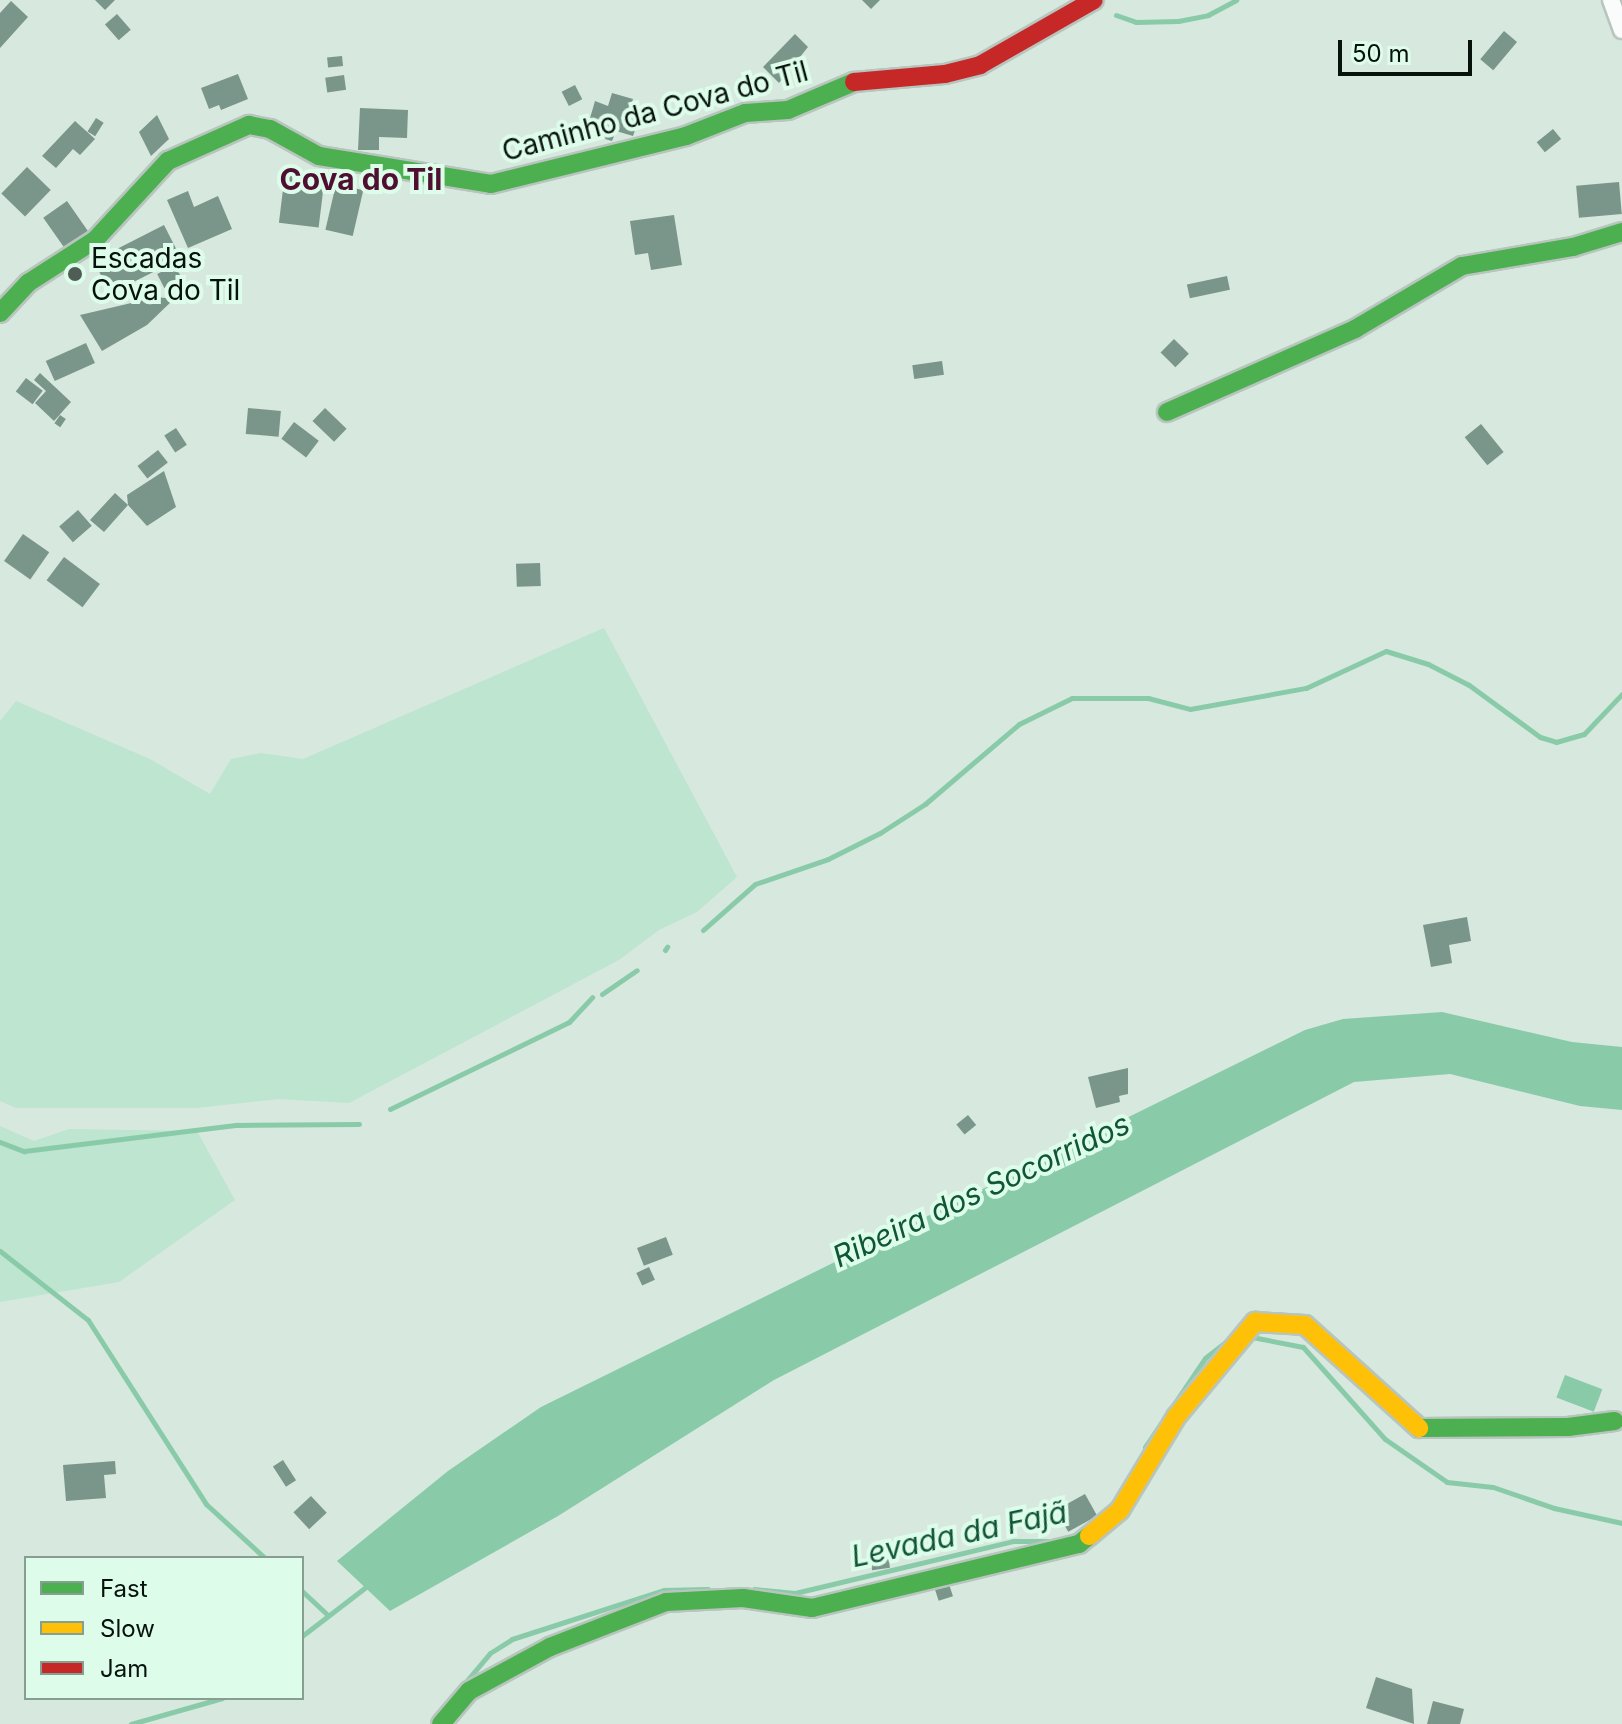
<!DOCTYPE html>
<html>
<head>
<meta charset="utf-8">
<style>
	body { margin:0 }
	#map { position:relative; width:1622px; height:1724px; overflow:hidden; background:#d7e8de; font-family:Inter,sans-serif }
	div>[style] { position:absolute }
	.green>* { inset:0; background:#bee5cf }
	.water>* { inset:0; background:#89cba9; transform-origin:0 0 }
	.stream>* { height:5px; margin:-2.5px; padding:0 2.5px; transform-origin:2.5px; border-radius:2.5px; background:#89cba9 }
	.building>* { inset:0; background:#7a9589; transform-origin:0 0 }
	.roads { filter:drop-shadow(2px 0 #b8c5be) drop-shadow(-2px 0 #b8c5be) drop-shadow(0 2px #b8c5be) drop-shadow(0 -2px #b8c5be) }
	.street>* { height:16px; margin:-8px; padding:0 8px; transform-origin:8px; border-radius:8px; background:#f9fcfa }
	.fast>* { height:18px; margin:-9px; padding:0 9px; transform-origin:9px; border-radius:9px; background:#4caf50 }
	.slow>* { height:18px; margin:-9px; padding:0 9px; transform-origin:9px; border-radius:9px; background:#ffc107 }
	.jam>* { height:18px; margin:-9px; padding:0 9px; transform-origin:9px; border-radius:9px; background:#c62828 }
	.dots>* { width:22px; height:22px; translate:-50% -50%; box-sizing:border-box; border:4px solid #ddfdea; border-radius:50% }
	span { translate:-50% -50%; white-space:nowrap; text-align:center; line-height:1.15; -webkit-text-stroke:8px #ddfdea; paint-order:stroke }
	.street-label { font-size:28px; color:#07120c }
	.poi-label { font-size:28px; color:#07120c }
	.left { translate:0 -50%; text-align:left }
	.neighbourhood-label { font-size:30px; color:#4f0f31; font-weight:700 }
	.water-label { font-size:30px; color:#115537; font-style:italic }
	.legend { position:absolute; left:24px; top:1556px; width:280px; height:144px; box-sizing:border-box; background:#ddfdea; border:2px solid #879f91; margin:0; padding:10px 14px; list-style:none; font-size:24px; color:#07120c }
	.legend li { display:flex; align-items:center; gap:16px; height:40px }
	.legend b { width:40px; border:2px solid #879f91 }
	.scale { position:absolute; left:1338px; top:40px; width:134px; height:36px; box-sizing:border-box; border:4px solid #07120c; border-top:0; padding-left:10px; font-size:24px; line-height:28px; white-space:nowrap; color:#07120c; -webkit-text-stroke:6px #ddfdea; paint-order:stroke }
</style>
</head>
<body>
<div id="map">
	<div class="green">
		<i style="clip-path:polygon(604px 628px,737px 877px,697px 912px,659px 930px,619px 960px,349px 1103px,279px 1099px,196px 1108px,16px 1108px,0 1101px,0 721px,16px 701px,150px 759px,210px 794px,231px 759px,261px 753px,303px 759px)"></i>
		<i style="clip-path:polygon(0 1126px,34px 1141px,69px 1129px,197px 1131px,235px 1200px,119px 1282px,0 1302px)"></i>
	</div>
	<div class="water">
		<i style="clip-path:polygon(1442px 1012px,1572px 1042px,1622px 1047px,1622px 1110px,1580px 1106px,1450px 1074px,1354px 1082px,774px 1380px,558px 1516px,390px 1611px,337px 1561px,448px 1471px,541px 1407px,1305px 1030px,1343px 1019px)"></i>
		<i style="left:1565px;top:1375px;width:40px;height:24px;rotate:21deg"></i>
	</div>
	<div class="stream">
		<i style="left:1116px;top:15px;width:21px;rotate:19deg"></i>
		<i style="left:1136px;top:22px;width:42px;rotate:-1.4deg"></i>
		<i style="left:1178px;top:21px;width:31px;rotate:-11deg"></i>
		<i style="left:1208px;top:15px;width:32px;rotate:-28deg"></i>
		<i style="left:703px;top:930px;width:69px;rotate:-41.5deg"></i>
		<i style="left:755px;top:884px;width:77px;rotate:-18.9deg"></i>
		<i style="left:828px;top:859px;width:58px;rotate:-26.6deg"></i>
		<i style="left:880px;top:833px;width:54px;rotate:-32.8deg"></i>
		<i style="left:925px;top:804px;width:123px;rotate:-40.4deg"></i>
		<i style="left:1019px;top:724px;width:59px;rotate:-26.1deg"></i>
		<i style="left:1072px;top:698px;width:76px"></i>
		<i style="left:1148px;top:698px;width:43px;rotate:14.7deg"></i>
		<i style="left:1190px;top:709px;width:118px;rotate:-10.3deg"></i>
		<i style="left:1306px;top:688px;width:88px;rotate:-24.8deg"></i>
		<i style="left:1386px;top:651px;width:44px;rotate:17.2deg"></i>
		<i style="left:1428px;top:664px;width:46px;rotate:27.1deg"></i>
		<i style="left:1469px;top:685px;width:88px;rotate:36.2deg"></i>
		<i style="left:1540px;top:737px;width:17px;rotate:17deg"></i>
		<i style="left:1556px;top:742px;width:29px;rotate:-16deg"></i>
		<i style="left:1584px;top:734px;width:55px;rotate:-46.5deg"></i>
		<i style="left:665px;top:950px;width:4px;rotate:-56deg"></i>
		<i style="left:602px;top:994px;width:42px;rotate:-34.4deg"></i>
		<i style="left:390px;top:1109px;width:199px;rotate:-25.9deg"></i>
		<i style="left:569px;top:1022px;width:34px;rotate:-47deg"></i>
		<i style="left:0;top:1142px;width:26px;rotate:21deg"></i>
		<i style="left:24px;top:1151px;width:215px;rotate:-7deg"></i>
		<i style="left:237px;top:1125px;width:122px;rotate:-0.5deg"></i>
		<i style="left:0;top:1251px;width:112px;rotate:38.1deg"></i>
		<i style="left:88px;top:1320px;width:219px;rotate:57.3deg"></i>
		<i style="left:206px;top:1504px;width:80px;rotate:42.5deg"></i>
		<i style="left:1252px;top:1337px;width:52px;rotate:11.1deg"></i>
		<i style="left:1303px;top:1347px;width:123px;rotate:48.3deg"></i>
		<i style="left:1385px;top:1439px;width:75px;rotate:34.7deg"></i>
		<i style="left:1447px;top:1482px;width:46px;rotate:6.2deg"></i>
		<i style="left:1493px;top:1487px;width:65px;rotate:19deg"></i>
		<i style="left:1554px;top:1508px;width:70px;rotate:12.4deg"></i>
		<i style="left:1145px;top:1447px;width:107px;rotate:-56deg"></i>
		<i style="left:1205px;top:1358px;width:37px;rotate:-38deg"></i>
		<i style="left:754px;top:1589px;width:41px;rotate:5.6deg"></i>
		<i style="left:795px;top:1593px;width:224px;rotate:-13.4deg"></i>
		<i style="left:1013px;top:1541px;width:37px"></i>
		<i style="left:302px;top:1591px;width:33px;rotate:43deg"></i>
		<i style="left:302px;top:1636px;width:87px;rotate:-37.5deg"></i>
		<i style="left:464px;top:1684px;width:40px;rotate:-50deg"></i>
		<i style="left:490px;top:1653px;width:26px;rotate:-32deg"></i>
		<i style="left:512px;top:1639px;width:160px;rotate:-17.9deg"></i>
		<i style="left:664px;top:1590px;width:44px;rotate:-1.3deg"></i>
		<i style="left:131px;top:1724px;width:95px;rotate:-15.9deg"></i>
	</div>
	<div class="building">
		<i style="clip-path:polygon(95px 0,115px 0,105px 10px)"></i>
		<i style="clip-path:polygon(862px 0,880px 0,871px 9px)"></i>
		<i style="clip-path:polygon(11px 1px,28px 17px,0 48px,0 13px)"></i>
		<i style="left:117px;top:14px;width:21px;height:16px;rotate:49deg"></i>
		<i style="left:1504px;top:31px;width:17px;height:37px;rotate:40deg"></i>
		<i style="clip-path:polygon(795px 34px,808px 47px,779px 83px,763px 67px)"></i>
		<i style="left:342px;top:56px;width:10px;height:15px;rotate:84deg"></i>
		<i style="clip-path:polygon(238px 74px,248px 99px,221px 110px,219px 105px,209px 109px,201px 88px)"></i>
		<i style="left:344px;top:75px;width:15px;height:19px;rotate:82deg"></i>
		<i style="left:575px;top:85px;width:16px;height:15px;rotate:63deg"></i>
		<i style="clip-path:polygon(612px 93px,633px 99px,630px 109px,641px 112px,633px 136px,616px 131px,612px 141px,595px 136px,597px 128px,588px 125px,595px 101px,608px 106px)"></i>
		<i style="clip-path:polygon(360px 108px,408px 110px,407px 138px,379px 137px,379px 150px,358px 150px)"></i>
		<i style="clip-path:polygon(157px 115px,169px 139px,151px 156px,139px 132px)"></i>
		<i style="left:96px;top:118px;width:9px;height:16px;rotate:32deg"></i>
		<i style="clip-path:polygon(75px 121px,95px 139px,80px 155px,73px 149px,56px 168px,42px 156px)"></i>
		<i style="left:1553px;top:129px;width:13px;height:21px;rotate:51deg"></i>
		<i style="left:27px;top:167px;width:33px;height:37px;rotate:44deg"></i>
		<i style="left:285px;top:173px;width:40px;height:50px;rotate:7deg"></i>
		<i style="left:1619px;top:182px;width:32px;height:43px;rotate:85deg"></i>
		<i style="left:336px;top:184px;width:28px;height:47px;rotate:13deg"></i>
		<i style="clip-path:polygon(188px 191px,194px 207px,218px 196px,232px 229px,188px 248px,167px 200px)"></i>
		<i style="left:67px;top:201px;width:38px;height:29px;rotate:55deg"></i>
		<i style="clip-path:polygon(674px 215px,682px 265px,651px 270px,648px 253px,635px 255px,630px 221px)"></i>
		<i style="left:164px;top:225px;width:37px;height:79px;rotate:63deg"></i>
		<i style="left:175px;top:265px;width:16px;height:20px;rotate:63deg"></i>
		<i style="left:1227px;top:276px;width:14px;height:41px;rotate:78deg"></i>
		<i style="clip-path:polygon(157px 297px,174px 299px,147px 325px,102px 351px,80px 315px)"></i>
		<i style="left:1174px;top:339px;width:21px;height:19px;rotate:45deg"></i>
		<i style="left:86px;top:343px;width:22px;height:44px;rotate:66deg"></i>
		<i style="left:942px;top:361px;width:14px;height:30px;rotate:82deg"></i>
		<i style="clip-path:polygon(40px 373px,71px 402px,54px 421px,35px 403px,46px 391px,34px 380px)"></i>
		<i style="left:26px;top:378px;width:21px;height:17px;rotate:37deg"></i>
		<i style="left:248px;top:408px;width:33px;height:26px;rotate:5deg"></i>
		<i style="left:325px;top:408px;width:30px;height:18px;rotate:44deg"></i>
		<i style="left:60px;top:415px;width:7px;height:10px;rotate:34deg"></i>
		<i style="left:294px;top:422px;width:31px;height:21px;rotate:37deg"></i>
		<i style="left:1481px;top:424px;width:36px;height:21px;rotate:51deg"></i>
		<i style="left:176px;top:428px;width:20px;height:14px;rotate:57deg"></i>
		<i style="left:158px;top:450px;width:16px;height:26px;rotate:52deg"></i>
		<i style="clip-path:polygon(164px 471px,176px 507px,147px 526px,128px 505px,104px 532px,90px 520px,115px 493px,128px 505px,127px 495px)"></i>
		<i style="left:78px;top:510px;width:21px;height:25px;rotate:49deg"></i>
		<i style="left:23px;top:534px;width:32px;height:33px;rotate:35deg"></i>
		<i style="left:64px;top:557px;width:45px;height:29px;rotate:37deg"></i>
		<i style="left:540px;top:563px;width:23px;height:24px;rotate:88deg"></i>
		<i style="clip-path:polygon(1467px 917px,1471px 941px,1449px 945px,1452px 963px,1431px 967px,1423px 925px)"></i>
		<i style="clip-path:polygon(1128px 1068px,1128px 1094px,1119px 1096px,1120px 1102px,1096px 1108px,1088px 1077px)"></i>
		<i style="left:968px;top:1115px;width:13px;height:15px;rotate:51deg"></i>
		<i style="left:666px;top:1237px;width:19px;height:31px;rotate:69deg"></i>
		<i style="left:649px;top:1267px;width:14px;height:14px;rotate:65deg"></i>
		<i style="left:283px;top:1460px;width:24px;height:12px;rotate:57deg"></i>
		<i style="clip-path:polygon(115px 1461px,116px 1474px,104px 1475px,106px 1498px,66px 1501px,63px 1465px)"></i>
		<i style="left:1085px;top:1494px;width:25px;height:33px;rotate:61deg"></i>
		<i style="left:311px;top:1496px;width:23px;height:24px;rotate:47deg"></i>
		<i style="left:888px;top:1554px;width:14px;height:18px;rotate:82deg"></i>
		<i style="left:948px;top:1581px;width:16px;height:15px;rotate:72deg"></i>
		<i style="clip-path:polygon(1376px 1677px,1412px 1689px,1414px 1724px,1366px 1708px)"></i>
		<i style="clip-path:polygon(1433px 1701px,1464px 1709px,1460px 1724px,1427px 1724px)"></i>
	</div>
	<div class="roads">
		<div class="street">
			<i style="left:1611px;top:0;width:32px;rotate:70deg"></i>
		</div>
		<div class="fast">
			<i style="left:0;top:313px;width:41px;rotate:-47deg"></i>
			<i style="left:28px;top:283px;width:80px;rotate:-32.7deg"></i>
			<i style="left:95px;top:240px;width:108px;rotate:-47.3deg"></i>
			<i style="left:168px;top:161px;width:89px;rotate:-24deg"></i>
			<i style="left:249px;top:125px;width:21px;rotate:11deg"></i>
			<i style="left:270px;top:129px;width:56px;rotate:28.9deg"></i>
			<i style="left:319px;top:156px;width:174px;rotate:9.2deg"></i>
			<i style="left:491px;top:184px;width:201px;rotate:-13.8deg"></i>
			<i style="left:686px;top:136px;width:63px;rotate:-21.3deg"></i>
			<i style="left:745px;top:113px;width:43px;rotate:-4deg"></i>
			<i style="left:788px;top:110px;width:72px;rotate:-23deg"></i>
			<i style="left:1167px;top:412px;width:206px;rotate:-23.8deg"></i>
			<i style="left:1355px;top:329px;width:124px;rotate:-30.5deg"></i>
			<i style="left:1462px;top:266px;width:113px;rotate:-9.7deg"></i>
			<i style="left:1573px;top:247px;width:51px;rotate:-17deg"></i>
			<i style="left:1419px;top:1428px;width:149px;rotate:-0.4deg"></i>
			<i style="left:1568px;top:1427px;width:47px;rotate:-7.3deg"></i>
			<i style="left:441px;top:1724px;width:43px;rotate:-49.7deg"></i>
			<i style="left:469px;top:1691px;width:92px;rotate:-28.5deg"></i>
			<i style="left:550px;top:1647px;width:124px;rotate:-21.2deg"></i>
			<i style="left:666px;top:1602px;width:77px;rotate:-3deg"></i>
			<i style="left:743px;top:1598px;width:70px;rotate:8.2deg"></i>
			<i style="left:812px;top:1608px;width:275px;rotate:-13.5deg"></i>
			<i style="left:1079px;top:1544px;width:13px;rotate:-39deg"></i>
		</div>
		<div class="slow">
			<i style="left:1089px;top:1536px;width:40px;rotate:-40deg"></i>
			<i style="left:1120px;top:1510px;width:109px;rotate:-58.9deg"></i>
			<i style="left:1176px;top:1417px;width:124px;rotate:-50.3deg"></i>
			<i style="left:1255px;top:1322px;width:50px;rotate:3.4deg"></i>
			<i style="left:1305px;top:1325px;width:154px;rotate:42.1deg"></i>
		</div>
		<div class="jam">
			<i style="left:854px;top:82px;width:91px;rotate:-5deg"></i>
			<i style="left:945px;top:74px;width:36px;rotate:-14deg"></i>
			<i style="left:980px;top:65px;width:131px;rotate:-29.7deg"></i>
		</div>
	</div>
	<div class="dots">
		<i style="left:75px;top:274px;background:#505d56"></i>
	</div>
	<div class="street-label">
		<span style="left:655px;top:111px;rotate:-15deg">Caminho da Cova do Til</span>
	</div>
	<div class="poi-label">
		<span class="left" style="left:91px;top:274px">Escadas<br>Cova do Til</span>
	</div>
	<div class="neighbourhood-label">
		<span style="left:361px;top:179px">Cova do Til</span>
	</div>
	<div class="water-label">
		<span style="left:981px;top:1190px;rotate:-25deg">Ribeira dos Socorridos</span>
		<span style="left:959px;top:1534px;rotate:-12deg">Levada da Fajã</span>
	</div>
	<ul class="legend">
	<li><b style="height:10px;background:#4caf50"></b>Fast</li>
	<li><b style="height:10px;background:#ffc107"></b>Slow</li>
	<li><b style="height:10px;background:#c62828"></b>Jam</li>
	</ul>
	<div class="scale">50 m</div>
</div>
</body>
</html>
